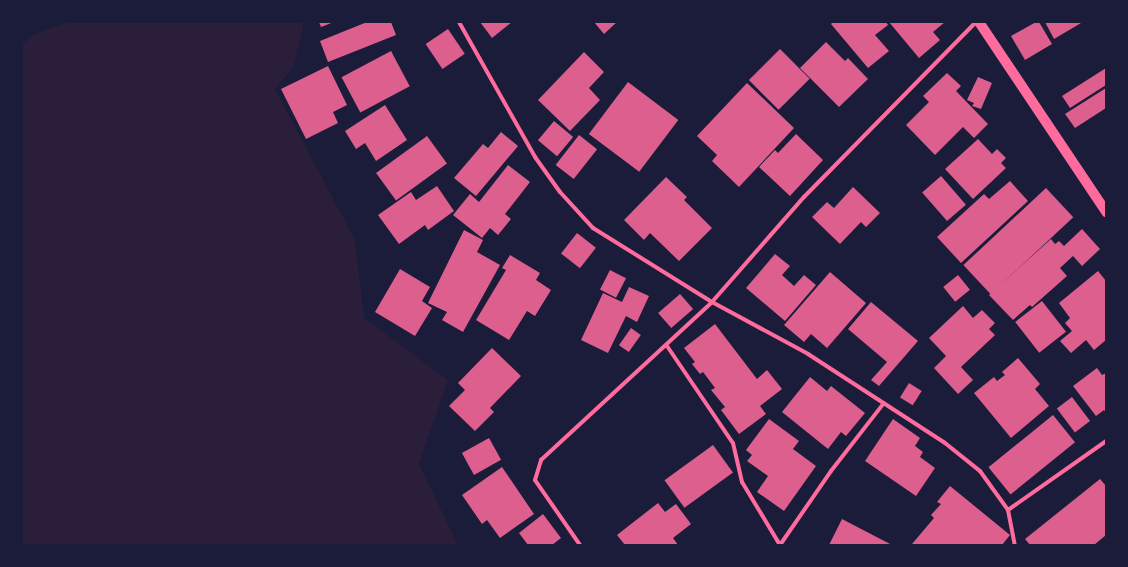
<!DOCTYPE html>
<html>
<head>
<meta charset="utf-8">
<style>
	body { margin:0 }
	#map { position:relative; width:1128px; height:567px; overflow:hidden; background:#1b1b3a; font-family:Helvetica,sans-serif }
	div>[style] { position:absolute }
	.green>* { inset:0; background:#2a1e3b }
	.building>* { inset:0; background:#dd5f8e; transform-origin:0 0 }
	.minor>* { height:4px; margin:-2px; padding:0 2px; transform-origin:2px; border-radius:2px; background:#ff6b9d }
	.primary>* { height:10px; margin:-5px; padding:0 5px; transform-origin:5px; border-radius:5px; background:#ff6b9d }
	span { translate:-50% -50%; white-space:nowrap; text-align:center; line-height:1.15; -webkit-text-stroke:4px #1b1b3a; paint-order:stroke }
	.frame { position:absolute; inset:0; border:23px solid #1b1b3a; pointer-events:none }
</style>
</head>
<body>
<div id="map">
	<div class="green">
		<i style="clip-path:polygon(69px 22px,304px 22px,294px 66px,275px 89px,355px 240px,364px 318px,448px 380px,419px 464px,458px 545px,22px 545px,22px 44px,35px 34px)"></i>
	</div>
	<div class="building">
		<i style="clip-path:polygon(319px 22px,334px 22px,321px 27px)"></i>
		<i style="clip-path:polygon(367px 22px,391px 22px,396px 35px,328px 62px,320px 41px)"></i>
		<i style="clip-path:polygon(480px 22px,512px 22px,492px 38px)"></i>
		<i style="clip-path:polygon(594px 22px,617px 22px,604px 34px)"></i>
		<i style="clip-path:polygon(833px 22px,886px 22px,888px 25px,875px 35px,889px 51px,868px 68px,831px 24px)"></i>
		<i style="clip-path:polygon(889px 22px,945px 22px,933px 32px,940px 40px,919px 58px)"></i>
		<i style="clip-path:polygon(1036px 22px,1039px 22px,1052px 44px,1025px 60px,1011px 36px)"></i>
		<i style="clip-path:polygon(1045px 22px,1081px 22px,1081px 23px,1054px 39px)"></i>
		<i style="left:448px;top:29px;width:30px;height:27px;rotate:56deg"></i>
		<i style="clip-path:polygon(826px 42px,845px 61px,848px 58px,868px 79px,839px 107px,800px 68px)"></i>
		<i style="left:780px;top:49px;width:42px;height:44px;rotate:45deg"></i>
		<i style="left:391px;top:51px;width:40px;height:56px;rotate:62deg"></i>
		<i style="clip-path:polygon(584px 52px,604px 72px,589px 88px,600px 100px,570px 131px,538px 100px)"></i>
		<i style="clip-path:polygon(328px 66px,347px 105px,333px 112px,338px 123px,306px 139px,281px 89px)"></i>
		<i style="clip-path:polygon(1106px 68px,1106px 85px,1070px 108px,1062px 96px)"></i>
		<i style="clip-path:polygon(947px 73px,961px 86px,956px 91px,988px 124px,974px 138px,963px 127px,935px 155px,906px 125px,929px 102px,923px 96px)"></i>
		<i style="clip-path:polygon(978px 77px,992px 83px,981px 109px,972px 106px,974px 103px,967px 100px)"></i>
		<i style="left:628px;top:82px;width:63px;height:65px;rotate:37deg"></i>
		<i style="clip-path:polygon(747px 83px,794px 128px,739px 187px,712px 161px,717px 155px,697px 136px)"></i>
		<i style="clip-path:polygon(1106px 88px,1106px 108px,1075px 128px,1065px 114px)"></i>
		<i style="clip-path:polygon(385px 105px,407px 140px,376px 161px,365px 143px,356px 149px,345px 131px)"></i>
		<i style="left:554px;top:121px;width:25px;height:25px;rotate:40deg"></i>
		<i style="clip-path:polygon(501px 132px,518px 146px,476px 196px,454px 178px,483px 144px,488px 148px)"></i>
		<i style="clip-path:polygon(796px 134px,823px 160px,790px 196px,759px 167px,775px 150px,778px 153px)"></i>
		<i style="left:579px;top:135px;width:23px;height:38px;rotate:38deg"></i>
		<i style="left:427px;top:136px;width:34px;height:63px;rotate:54deg"></i>
		<i style="clip-path:polygon(978px 139px,992px 154px,997px 149px,1006px 158px,1001px 163px,1006px 168px,973px 199px,945px 169px)"></i>
		<i style="clip-path:polygon(508px 165px,530px 182px,505px 214px,511px 219px,498px 235px,490px 228px,482px 238px,453px 215px,470px 194px,479px 202px)"></i>
		<i style="left:941px;top:176px;width:38px;height:25px;rotate:49deg"></i>
		<i style="clip-path:polygon(666px 177px,687px 197px,684px 200px,712px 228px,679px 261px,650px 233px,644px 240px,624px 220px)"></i>
		<i style="clip-path:polygon(1010px 181px,1028px 201px,961px 263px,937px 237px,984px 194px,989px 199px)"></i>
		<i style="clip-path:polygon(437px 186px,454px 211px,428px 230px,425px 225px,399px 244px,378px 215px,411px 192px,416px 200px)"></i>
		<i style="clip-path:polygon(853px 187px,880px 213px,866px 227px,861px 222px,840px 244px,812px 217px,827px 202px,834px 208px)"></i>
		<i style="left:1046px;top:188px;width:40px;height:113px;rotate:47deg"></i>
		<i style="clip-path:polygon(1082px 229px,1100px 249px,1082px 266px,1073px 256px,1060px 268px,1067px 276px,1032px 307px,1030px 305px,1013px 320px,989px 295px,1051px 239px,1055px 244px,1059px 241px,1064px 246px)"></i>
		<i style="clip-path:polygon(464px 230px,483px 240px,477px 252px,500px 265px,463px 332px,442px 320px,447px 312px,428px 303px)"></i>
		<i style="left:577px;top:233px;width:24px;height:26px;rotate:38deg"></i>
		<i style="clip-path:polygon(775px 254px,790px 266px,782px 275px,794px 286px,804px 275px,816px 285px,785px 321px,746px 288px)"></i>
		<i style="clip-path:polygon(510px 255px,540px 273px,536px 280px,551px 290px,535px 316px,527px 311px,509px 340px,476px 320px,506px 270px,502px 268px)"></i>
		<i style="clip-path:polygon(400px 269px,430px 287px,422px 301px,432px 308px,415px 336px,375px 312px)"></i>
		<i style="left:610px;top:270px;width:18px;height:22px;rotate:27deg"></i>
		<i style="clip-path:polygon(1098px 271px,1106px 281px,1106px 340px,1094px 350px,1086px 340px,1071px 353px,1060px 341px,1072px 331px,1065px 323px,1070px 318px,1059px 303px)"></i>
		<i style="clip-path:polygon(830px 272px,866px 303px,827px 348px,811px 334px,804px 342px,784px 325px)"></i>
		<i style="left:958px;top:275px;width:19px;height:19px;rotate:51deg"></i>
		<i style="clip-path:polygon(629px 287px,649px 296px,637px 322px,626px 316px,608px 353px,581px 340px,603px 293px,622px 302px)"></i>
		<i style="left:680px;top:294px;width:20px;height:29px;rotate:49deg"></i>
		<i style="left:1042px;top:301px;width:39px;height:34px;rotate:52deg"></i>
		<i style="clip-path:polygon(871px 302px,918px 341px,879px 386px,871px 380px,887px 362px,848px 329px)"></i>
		<i style="clip-path:polygon(963px 306px,973px 318px,982px 310px,995px 323px,989px 329px,995px 335px,961px 367px,973px 380px,958px 394px,934px 368px,946px 356px,929px 338px)"></i>
		<i style="clip-path:polygon(715px 324px,757px 379px,767px 370px,782px 389px,760px 406px,766px 414px,739px 434px,721px 410px,725px 407px,711px 390px,715px 388px,703px 372px,700px 374px,692px 364px,695px 362px,684px 348px)"></i>
		<i style="left:631px;top:328px;width:12px;height:21px;rotate:35deg"></i>
		<i style="clip-path:polygon(492px 348px,521px 376px,490px 408px,494px 412px,475px 431px,449px 406px,465px 390px,458px 383px)"></i>
		<i style="clip-path:polygon(1018px 358px,1040px 384px,1035px 389px,1049px 406px,1011px 438px,974px 393px,994px 377px,997px 381px,1005px 375px,1002px 372px)"></i>
		<i style="clip-path:polygon(1097px 368px,1102px 375px,1106px 373px,1106px 413px,1104px 410px,1096px 416px,1073px 386px)"></i>
		<i style="clip-path:polygon(810px 377px,827px 391px,831px 386px,865px 413px,846px 436px,841px 432px,828px 449px,782px 412px)"></i>
		<i style="left:909px;top:383px;width:15px;height:17px;rotate:32deg"></i>
		<i style="left:1072px;top:397px;width:30px;height:19px;rotate:53deg"></i>
		<i style="left:1053px;top:415px;width:35px;height:83px;rotate:51deg"></i>
		<i style="clip-path:polygon(769px 419px,799px 441px,793px 449px,816px 466px,784px 511px,757px 492px,768px 476px,747px 461px,752px 455px,746px 450px)"></i>
		<i style="clip-path:polygon(893px 419px,920px 438px,915px 446px,923px 452px,920px 457px,935px 468px,916px 496px,865px 461px)"></i>
		<i style="left:489px;top:438px;width:25px;height:31px;rotate:61deg"></i>
		<i style="left:713px;top:445px;width:34px;height:60px;rotate:54deg"></i>
		<i style="clip-path:polygon(502px 467px,534px 514px,500px 538px,487px 520px,482px 524px,462px 495px)"></i>
		<i style="clip-path:polygon(1100px 479px,1106px 486px,1106px 535px,1094px 545px,1030px 545px,1025px 539px)"></i>
		<i style="clip-path:polygon(950px 486px,1010px 535px,1002px 545px,912px 544px,934px 518px,931px 515px,941px 504px,937px 502px)"></i>
		<i style="clip-path:polygon(658px 503px,665px 512px,676px 504px,691px 524px,673px 538px,678px 545px,625px 545px,617px 535px)"></i>
		<i style="clip-path:polygon(543px 514px,561px 538px,552px 545px,528px 545px,519px 533px)"></i>
		<i style="clip-path:polygon(842px 519px,892px 545px,829px 545px)"></i>
	</div>
	<div class="minor">
		<i style="left:459px;top:22px;width:155px;rotate:60.6deg"></i>
		<i style="left:535px;top:157px;width:43px;rotate:54.5deg"></i>
		<i style="left:560px;top:192px;width:49px;rotate:47.5deg"></i>
		<i style="left:593px;top:228px;width:140px;rotate:31.9deg"></i>
		<i style="left:712px;top:302px;width:109px;rotate:28.4deg"></i>
		<i style="left:808px;top:354px;width:163px;rotate:33deg"></i>
		<i style="left:945px;top:443px;width:45px;rotate:38.7deg"></i>
		<i style="left:980px;top:471px;width:48px;rotate:54.3deg"></i>
		<i style="left:1008px;top:510px;width:36px;rotate:79deg"></i>
		<i style="left:667px;top:346px;width:117px;rotate:55.8deg"></i>
		<i style="left:733px;top:443px;width:40px;rotate:77deg"></i>
		<i style="left:742px;top:482px;width:74px;rotate:58.9deg"></i>
		<i style="left:1008px;top:510px;width:120px;rotate:-35.1deg"></i>
		<i style="left:580px;top:545px;width:79px;rotate:-124.7deg"></i>
		<i style="left:535px;top:480px;width:21px;rotate:-73deg"></i>
		<i style="left:541px;top:460px;width:233px;rotate:-42.7deg"></i>
		<i style="left:712px;top:302px;width:140px;rotate:-48.8deg"></i>
		<i style="left:804px;top:197px;width:245px;rotate:-45.5deg"></i>
		<i style="left:780px;top:545px;width:90px;rotate:-55.4deg"></i>
		<i style="left:831px;top:471px;width:86px;rotate:-52.1deg"></i>
	</div>
	<div class="primary">
		<i style="left:979px;top:22px;width:229px;rotate:56.2deg"></i>
	</div>
	<div class="frame"></div>
</div>
</body>
</html>
